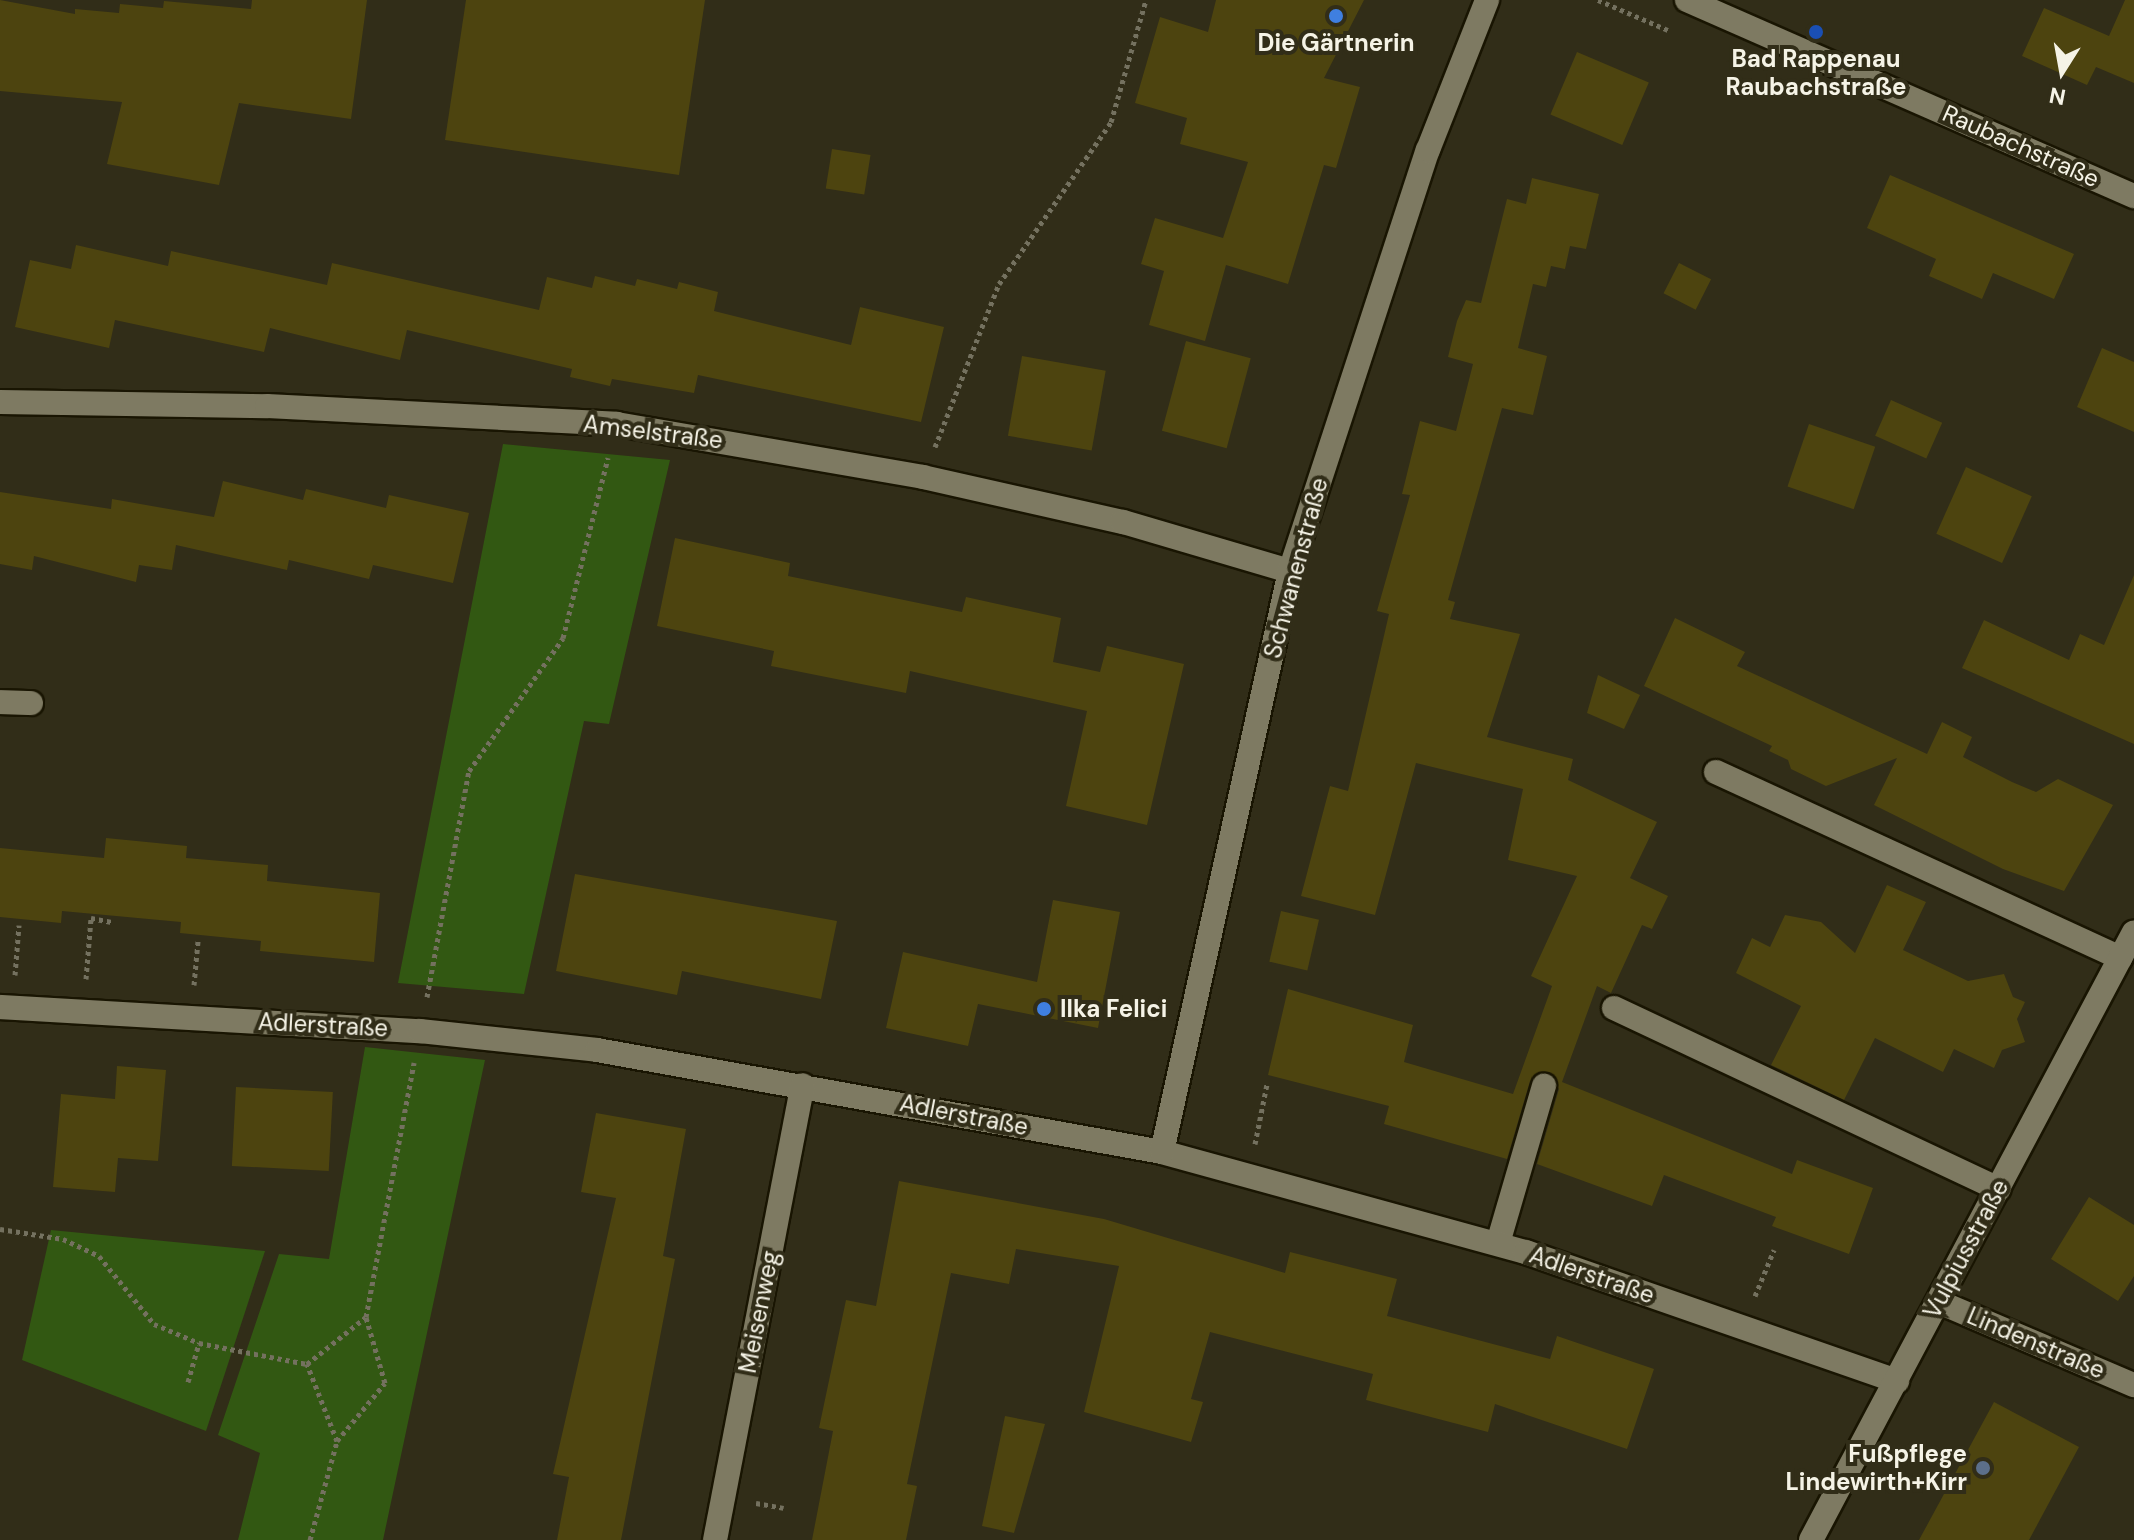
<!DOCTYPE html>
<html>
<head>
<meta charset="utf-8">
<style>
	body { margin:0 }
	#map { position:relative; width:2134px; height:1540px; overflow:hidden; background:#312d18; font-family:"DM Sans",sans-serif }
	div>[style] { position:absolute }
	.green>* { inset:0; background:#325812 }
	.building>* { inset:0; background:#4d440f; transform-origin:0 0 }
	.path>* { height:5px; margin-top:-2.5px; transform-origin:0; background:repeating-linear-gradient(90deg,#74715f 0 4px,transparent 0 8px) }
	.roads { filter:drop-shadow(2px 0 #191502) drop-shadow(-2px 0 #191502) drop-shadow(0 2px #191502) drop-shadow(0 -2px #191502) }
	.lane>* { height:24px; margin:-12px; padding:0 12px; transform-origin:12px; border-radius:12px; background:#7e7a62 }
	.street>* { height:24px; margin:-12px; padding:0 12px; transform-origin:12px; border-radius:12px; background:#7e7a62 }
	.dots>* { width:22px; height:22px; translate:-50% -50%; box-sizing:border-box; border:4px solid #312d18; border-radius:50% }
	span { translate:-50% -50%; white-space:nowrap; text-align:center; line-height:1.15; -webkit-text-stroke:8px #312d18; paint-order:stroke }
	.poi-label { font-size:24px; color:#f5f3e6; font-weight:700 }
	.left { translate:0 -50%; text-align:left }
	.right { translate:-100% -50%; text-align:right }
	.street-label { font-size:24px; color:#f5f3e6 }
	.north { position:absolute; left:2022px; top:32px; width:80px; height:80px; -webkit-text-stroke:6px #312d18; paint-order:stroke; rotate:191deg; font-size:22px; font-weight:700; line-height:32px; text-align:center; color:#f5f3e6 }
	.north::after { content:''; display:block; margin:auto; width:28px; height:36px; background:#f5f3e6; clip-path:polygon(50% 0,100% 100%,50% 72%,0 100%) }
</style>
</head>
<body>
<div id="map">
	<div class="green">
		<i style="clip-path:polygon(503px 444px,670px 460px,609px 724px,584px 721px,524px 994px,398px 983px)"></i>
		<i style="clip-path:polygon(365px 1047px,485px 1060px,383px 1540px,238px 1540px,260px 1453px,218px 1435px,279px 1254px,329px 1259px)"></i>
		<i style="clip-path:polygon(51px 1230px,265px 1251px,206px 1431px,22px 1360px)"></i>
	</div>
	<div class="building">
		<i style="clip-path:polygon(0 0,75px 14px,75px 9px,119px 13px,120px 4px,163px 8px,164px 1px,251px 9px,252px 0,367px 0,351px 119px,239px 103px,219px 185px,107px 164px,122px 102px,0 91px)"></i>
		<i style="clip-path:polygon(466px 0,705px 0,679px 175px,445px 140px)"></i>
		<i style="clip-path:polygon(1216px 0,1364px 0,1324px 78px,1360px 87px,1336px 168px,1324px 165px,1288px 284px,1226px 265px,1205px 341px,1149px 325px,1164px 271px,1141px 264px,1155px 218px,1223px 238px,1248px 162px,1180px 144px,1187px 118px,1135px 103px,1160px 17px,1208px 32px)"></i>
		<i style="clip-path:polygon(2125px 0,2134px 0,2134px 83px,2096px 67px,2087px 85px,2022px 56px,2044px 8px,2109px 36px)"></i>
		<i style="left:1577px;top:52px;width:78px;height:68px;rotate:23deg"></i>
		<i style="left:832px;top:149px;width:39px;height:40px;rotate:9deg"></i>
		<i style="clip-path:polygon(1890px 175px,2074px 254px,2054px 299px,1993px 273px,1982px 299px,1929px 276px,1936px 259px,1867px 228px)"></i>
		<i style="clip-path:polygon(1532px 178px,1599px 194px,1586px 249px,1570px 246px,1565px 269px,1551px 266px,1546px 287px,1533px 284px,1518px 348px,1547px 356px,1533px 415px,1502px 408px,1448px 600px,1455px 602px,1450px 619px,1520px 634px,1487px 737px,1573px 759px,1568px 780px,1657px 822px,1630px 878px,1668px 896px,1652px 929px,1642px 925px,1611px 993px,1597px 986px,1562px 1082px,1792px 1174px,1797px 1160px,1873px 1188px,1849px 1254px,1772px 1226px,1776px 1217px,1664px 1175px,1652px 1206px,1537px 1164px,1559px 1089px,1549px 1072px,1530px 1081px,1507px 1159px,1384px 1124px,1389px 1106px,1268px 1075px,1288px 989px,1413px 1025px,1404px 1062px,1513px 1094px,1552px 986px,1531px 976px,1577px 876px,1508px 860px,1523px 789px,1416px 763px,1375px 915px,1301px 896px,1330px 786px,1348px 791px,1389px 614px,1377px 611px,1410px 495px,1402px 494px,1420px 421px,1456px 431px,1473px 364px,1448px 357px,1457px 321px,1466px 300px,1481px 303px,1507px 199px,1526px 204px)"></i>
		<i style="clip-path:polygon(76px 245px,168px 266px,171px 251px,327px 285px,332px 263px,539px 310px,547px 277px,592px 288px,595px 276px,635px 286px,637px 279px,677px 289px,679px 282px,718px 292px,714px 311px,851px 345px,860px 307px,944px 327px,921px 422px,698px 375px,694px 393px,612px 379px,610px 386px,570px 377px,572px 369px,407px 330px,400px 360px,270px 328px,264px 352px,115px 320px,109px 348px,15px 327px,30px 260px,71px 269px)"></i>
		<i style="left:1679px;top:263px;width:36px;height:34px;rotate:27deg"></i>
		<i style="left:1186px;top:341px;width:67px;height:93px;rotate:15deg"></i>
		<i style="clip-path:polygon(2102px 348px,2134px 362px,2134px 432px,2077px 407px)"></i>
		<i style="left:1022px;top:356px;width:85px;height:81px;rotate:10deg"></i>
		<i style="left:1891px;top:400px;width:56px;height:39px;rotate:24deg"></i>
		<i style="left:1809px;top:424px;width:70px;height:66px;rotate:19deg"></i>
		<i style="left:1966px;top:467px;width:72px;height:73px;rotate:24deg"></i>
		<i style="clip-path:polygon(223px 481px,303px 500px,306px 489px,386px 508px,389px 495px,469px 513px,453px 583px,373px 565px,369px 579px,289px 560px,287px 570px,176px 545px,172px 570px,139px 565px,136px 582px,34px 556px,32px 570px,0 564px,0 492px,111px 509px,112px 499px,214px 517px)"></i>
		<i style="clip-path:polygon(675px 538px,790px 563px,788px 576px,962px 612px,966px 597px,1061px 618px,1053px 662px,1100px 672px,1107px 646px,1184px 664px,1147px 825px,1066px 806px,1087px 711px,910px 671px,906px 693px,771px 666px,774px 651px,657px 626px)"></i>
		<i style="clip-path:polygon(2134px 575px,2134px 744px,1962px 668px,1984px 620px,2069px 660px,2080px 634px,2104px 645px)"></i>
		<i style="clip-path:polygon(1675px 618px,1745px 652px,1737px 666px,1927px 754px,1942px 722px,1972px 737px,1963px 757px,2012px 782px,2036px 792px,2058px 779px,2113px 805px,2064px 891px,2003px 869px,1874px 805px,1897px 758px,1826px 786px,1791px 769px,1788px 760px,1769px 751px,1772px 746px,1644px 686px)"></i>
		<i style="clip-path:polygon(1598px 675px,1640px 695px,1624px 729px,1587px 713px)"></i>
		<i style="clip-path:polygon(106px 838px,187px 846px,186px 858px,268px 865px,267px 881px,380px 893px,374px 962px,260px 951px,261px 941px,180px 933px,181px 922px,62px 911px,61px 923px,0 917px,0 848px,104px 858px)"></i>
		<i style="clip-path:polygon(575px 874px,837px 921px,821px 999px,682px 971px,677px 995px,556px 971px)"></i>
		<i style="clip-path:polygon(1887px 885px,1926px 902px,1903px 950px,1968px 981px,2004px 974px,2013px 997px,2025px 1002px,2017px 1019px,2025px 1042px,2002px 1050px,1994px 1068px,1954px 1049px,1943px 1072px,1875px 1038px,1844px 1100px,1771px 1065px,1801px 1006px,1736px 973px,1752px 938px,1770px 947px,1785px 915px,1821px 922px,1855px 953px)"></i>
		<i style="clip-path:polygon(1053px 900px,1120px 912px,1098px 1028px,978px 1004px,968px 1046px,886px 1028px,903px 952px,1037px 982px)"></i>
		<i style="left:1281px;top:911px;width:39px;height:52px;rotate:13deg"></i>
		<i style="clip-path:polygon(117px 1066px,166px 1070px,158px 1161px,118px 1158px,115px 1192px,53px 1187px,61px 1094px,115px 1099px)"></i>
		<i style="left:236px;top:1087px;width:97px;height:79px;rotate:3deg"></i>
		<i style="clip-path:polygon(596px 1113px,686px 1129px,663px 1256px,675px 1259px,621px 1540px,557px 1540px,569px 1477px,553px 1474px,616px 1198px,581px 1192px)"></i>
		<i style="clip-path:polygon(899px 1181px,1104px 1219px,1285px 1273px,1290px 1252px,1397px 1279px,1387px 1316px,1550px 1359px,1557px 1336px,1654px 1369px,1627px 1449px,1495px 1404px,1488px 1432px,1366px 1400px,1373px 1374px,1210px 1332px,1191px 1399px,1203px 1402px,1191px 1442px,1084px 1412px,1119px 1266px,1016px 1249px,1009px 1284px,951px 1273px,907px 1484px,917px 1486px,906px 1540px,812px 1540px,833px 1431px,819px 1428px,846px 1300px,876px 1306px)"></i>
		<i style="clip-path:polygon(2089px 1197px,2134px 1225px,2134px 1276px,2118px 1301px,2051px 1259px)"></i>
		<i style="clip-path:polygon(1994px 1402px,2079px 1447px,2029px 1540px,1919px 1540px)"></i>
		<i style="clip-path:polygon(1005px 1416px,1045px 1424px,1014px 1533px,982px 1526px)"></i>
	</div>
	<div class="path">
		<i style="left:1598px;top:0;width:76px;rotate:23.2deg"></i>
		<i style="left:935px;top:447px;width:175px;rotate:-68.6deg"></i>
		<i style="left:999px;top:284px;width:197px;rotate:-55.3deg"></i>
		<i style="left:1111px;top:122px;width:127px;rotate:-74deg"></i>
		<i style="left:15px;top:975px;width:50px;rotate:-85.4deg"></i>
		<i style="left:86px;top:979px;width:61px;rotate:-85.3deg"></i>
		<i style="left:91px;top:918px;width:21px;rotate:11deg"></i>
		<i style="left:194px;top:985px;width:44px;rotate:-84.8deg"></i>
		<i style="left:427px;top:997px;width:230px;rotate:-79.5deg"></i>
		<i style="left:469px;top:771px;width:163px;rotate:-54.7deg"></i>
		<i style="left:563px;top:638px;width:186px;rotate:-76deg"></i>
		<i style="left:1255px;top:1144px;width:61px;rotate:-78.7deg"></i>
		<i style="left:0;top:1229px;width:64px;rotate:9deg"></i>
		<i style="left:63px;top:1239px;width:40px;rotate:25deg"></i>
		<i style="left:99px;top:1256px;width:87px;rotate:51deg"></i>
		<i style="left:154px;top:1324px;width:49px;rotate:22.9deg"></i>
		<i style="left:199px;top:1343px;width:110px;rotate:11deg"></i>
		<i style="left:1755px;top:1296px;width:50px;rotate:-67.6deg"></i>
		<i style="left:188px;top:1382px;width:41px;rotate:-74.2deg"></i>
		<i style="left:337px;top:1441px;width:83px;rotate:-111.3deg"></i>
		<i style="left:307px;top:1364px;width:75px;rotate:-38.5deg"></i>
		<i style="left:756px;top:1503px;width:28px;rotate:10deg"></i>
		<i style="left:310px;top:1540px;width:103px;rotate:-74.7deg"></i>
		<i style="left:337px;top:1441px;width:75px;rotate:-50.4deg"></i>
		<i style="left:385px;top:1383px;width:69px;rotate:-106.1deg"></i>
		<i style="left:366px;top:1317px;width:259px;rotate:-79.3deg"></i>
	</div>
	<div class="roads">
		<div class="lane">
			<i style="left:0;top:702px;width:31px;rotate:2deg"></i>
			<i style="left:1716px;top:772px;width:445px;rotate:24.7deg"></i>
			<i style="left:1614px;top:1008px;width:425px;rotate:25.2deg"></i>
			<i style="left:1498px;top:1243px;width:164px;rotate:-73.7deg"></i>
		</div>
		<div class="street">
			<i style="left:1687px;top:0;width:488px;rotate:23.7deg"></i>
			<i style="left:0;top:402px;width:267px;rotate:0.9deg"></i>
			<i style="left:267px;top:406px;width:350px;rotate:2.9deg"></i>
			<i style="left:617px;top:424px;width:311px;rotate:9.8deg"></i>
			<i style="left:923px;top:477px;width:205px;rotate:12.7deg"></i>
			<i style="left:1123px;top:522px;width:174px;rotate:16.4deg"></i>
			<i style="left:0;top:1007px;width:421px;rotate:3.3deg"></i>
			<i style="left:420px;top:1031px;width:178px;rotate:6.1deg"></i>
			<i style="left:597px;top:1050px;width:574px;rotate:10.23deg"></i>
			<i style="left:1162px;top:1152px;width:377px;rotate:15.4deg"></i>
			<i style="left:1526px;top:1252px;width:393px;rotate:19.2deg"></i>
			<i style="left:1162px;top:1152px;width:595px;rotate:-77.58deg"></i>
			<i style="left:1290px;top:571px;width:443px;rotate:-71.9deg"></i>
			<i style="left:1428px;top:150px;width:161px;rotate:-68.5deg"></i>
			<i style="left:1939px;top:1302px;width:212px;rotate:23.1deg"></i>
			<i style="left:715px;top:1540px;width:463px;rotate:-79.1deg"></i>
			<i style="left:1811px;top:1540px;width:688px;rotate:-62.02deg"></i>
		</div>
	</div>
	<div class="dots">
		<i style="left:1336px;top:16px;background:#3f7fe0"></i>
		<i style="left:1816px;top:32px;background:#1a4fb4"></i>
		<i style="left:1044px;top:1009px;background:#3f7fe0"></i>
		<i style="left:1983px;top:1468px;background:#5c6f8a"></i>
	</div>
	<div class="poi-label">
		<span style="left:1336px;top:43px">Die Gärtnerin</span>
		<span style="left:1816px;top:73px">Bad Rappenau<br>Raubachstraße</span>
		<span class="left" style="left:1060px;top:1009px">Ilka Felici</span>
		<span class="right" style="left:1967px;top:1468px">Fußpflege<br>Lindewirth+Kirr</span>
	</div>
	<div class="street-label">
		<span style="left:2021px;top:146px;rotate:24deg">Raubachstraße</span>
		<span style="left:653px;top:432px;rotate:7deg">Amselstraße</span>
		<span style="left:1296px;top:568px;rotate:-75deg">Schwanenstraße</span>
		<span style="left:323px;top:1025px;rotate:3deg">Adlerstraße</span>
		<span style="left:964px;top:1115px;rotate:11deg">Adlerstraße</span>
		<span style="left:1966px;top:1249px;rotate:-62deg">Vulpiusstraße</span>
		<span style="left:1592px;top:1275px;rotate:19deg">Adlerstraße</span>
		<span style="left:759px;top:1312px;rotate:-79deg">Meisenweg</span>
		<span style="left:2036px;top:1343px;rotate:23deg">Lindenstraße</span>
	</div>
	<div class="north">N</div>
</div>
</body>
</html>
